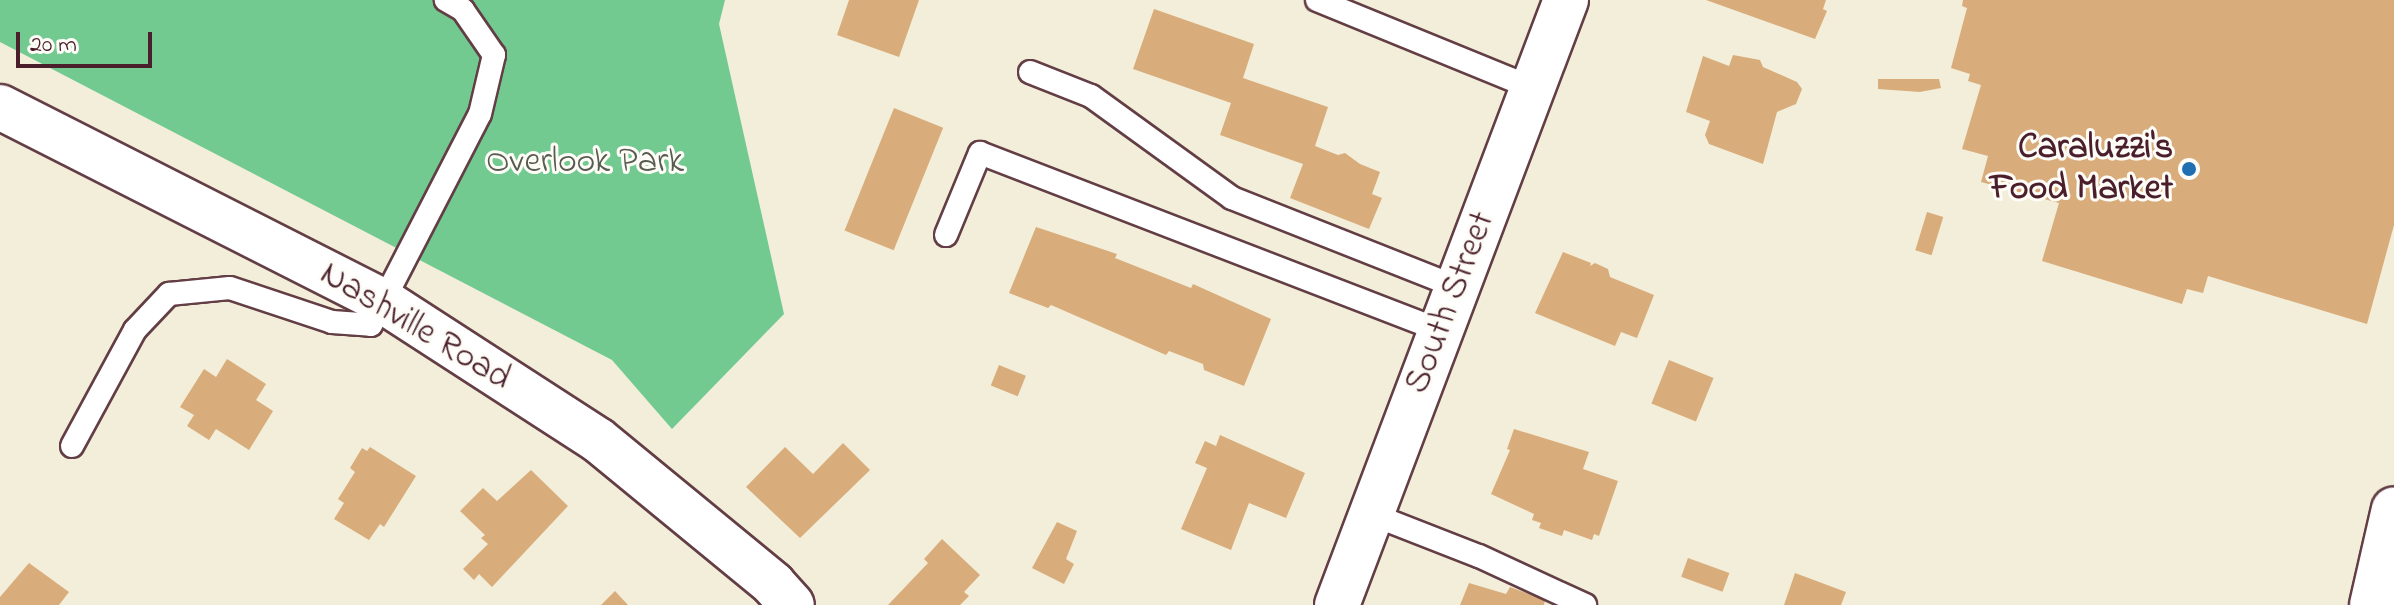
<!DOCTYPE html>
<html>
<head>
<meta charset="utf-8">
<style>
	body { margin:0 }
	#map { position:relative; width:2394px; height:605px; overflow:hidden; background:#f2eed9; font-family:"Indie Flower",sans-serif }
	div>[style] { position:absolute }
	.green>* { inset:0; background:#72ca91 }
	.building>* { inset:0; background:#d9ad7b; transform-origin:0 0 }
	.roads { filter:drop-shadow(2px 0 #633e45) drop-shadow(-2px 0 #633e45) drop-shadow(0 2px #633e45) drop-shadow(0 -2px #633e45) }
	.lane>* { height:22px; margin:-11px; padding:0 11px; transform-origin:11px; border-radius:11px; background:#fff }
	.secondary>* { height:44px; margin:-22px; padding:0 22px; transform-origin:22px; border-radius:22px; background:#fff }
	.dots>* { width:22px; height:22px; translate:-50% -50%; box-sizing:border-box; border:4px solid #fdfcf7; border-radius:50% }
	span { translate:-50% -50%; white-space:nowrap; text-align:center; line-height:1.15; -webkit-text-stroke:6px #fdfcf7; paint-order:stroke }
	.poi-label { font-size:36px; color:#4a1f2b; font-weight:700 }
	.right { translate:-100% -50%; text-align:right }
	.park-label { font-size:36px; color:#585b4f }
	.street-label { font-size:36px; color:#4a1f2b }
	.scale { position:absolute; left:16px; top:32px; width:136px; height:36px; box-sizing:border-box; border:4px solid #4a1f2b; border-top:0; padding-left:10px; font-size:24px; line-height:28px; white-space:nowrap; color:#4a1f2b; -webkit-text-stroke:6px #fdfcf7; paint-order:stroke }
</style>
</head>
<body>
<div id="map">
	<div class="green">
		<i style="clip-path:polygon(0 0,725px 0,719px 24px,784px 314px,672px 429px,612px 360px,0 42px)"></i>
	</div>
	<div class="building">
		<i style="clip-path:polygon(849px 0,919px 0,899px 57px,837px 35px)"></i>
		<i style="clip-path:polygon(1706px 0,1826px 0,1823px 9px,1827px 11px,1815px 39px)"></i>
		<i style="clip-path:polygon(1963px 0,2394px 0,2394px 225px,2367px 324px,2208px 276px,2203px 293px,2187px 289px,2182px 304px,2042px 261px,2059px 203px,1981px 182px,1988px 156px,1962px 149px,1981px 85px,1968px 81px,1970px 74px,1951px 68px,1967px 8px,1962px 6px)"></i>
		<i style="clip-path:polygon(1154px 9px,1254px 44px,1243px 78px,1328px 107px,1315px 146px,1338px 155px,1345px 153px,1360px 164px,1380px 172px,1372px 194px,1382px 198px,1369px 229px,1290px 198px,1303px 164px,1220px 135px,1231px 103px,1133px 69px)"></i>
		<i style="clip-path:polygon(1733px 55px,1760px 60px,1763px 67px,1797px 82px,1802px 89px,1796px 104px,1777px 112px,1763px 164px,1709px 144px,1705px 135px,1710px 121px,1686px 112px,1703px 56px,1729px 66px)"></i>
		<i style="clip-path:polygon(1878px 79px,1939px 79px,1941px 88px,1920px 92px,1878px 89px)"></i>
		<i style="left:894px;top:108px;width:53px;height:132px;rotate:22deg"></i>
		<i style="left:1927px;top:212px;width:17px;height:40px;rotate:17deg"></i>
		<i style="clip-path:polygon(1036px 227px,1117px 254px,1115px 258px,1191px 288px,1193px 284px,1271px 319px,1244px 386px,1204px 370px,1203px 364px,1169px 351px,1166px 355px,1051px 305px,1048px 308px,1009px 293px)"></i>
		<i style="clip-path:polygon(1563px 252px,1591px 263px,1590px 266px,1595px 263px,1608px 269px,1610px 277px,1654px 295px,1637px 338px,1621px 332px,1615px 346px,1535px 313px)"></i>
		<i style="clip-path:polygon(227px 359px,266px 384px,256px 400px,273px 411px,249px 450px,216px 429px,209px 440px,187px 426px,194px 415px,180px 407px,204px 369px,216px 377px)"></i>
		<i style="left:1669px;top:360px;width:48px;height:47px;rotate:22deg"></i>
		<i style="left:999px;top:365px;width:29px;height:22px;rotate:22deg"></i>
		<i style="clip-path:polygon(1514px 429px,1589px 452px,1583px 469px,1618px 481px,1599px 536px,1594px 534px,1592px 540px,1564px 530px,1562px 536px,1539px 528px,1541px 523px,1532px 520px,1534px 514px,1491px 494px,1510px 450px,1507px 449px)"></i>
		<i style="clip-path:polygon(1220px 435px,1305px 473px,1286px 518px,1249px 503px,1231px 550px,1181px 529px,1207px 468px,1195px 463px,1205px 441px,1216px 446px)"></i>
		<i style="clip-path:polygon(843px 443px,870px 470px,800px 538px,746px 487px,785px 447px,813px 474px)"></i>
		<i style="clip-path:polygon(370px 447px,416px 476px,384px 527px,380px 524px,369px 540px,334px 519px,344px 503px,338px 499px,355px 472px,350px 468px,362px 448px,367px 451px)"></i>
		<i style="clip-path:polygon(531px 470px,568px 506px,492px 587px,479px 574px,474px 580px,463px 569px,488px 544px,481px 538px,485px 535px,460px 511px,483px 488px,497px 501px)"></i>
		<i style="clip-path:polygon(1057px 522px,1077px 531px,1066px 559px,1074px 564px,1064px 584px,1032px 568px)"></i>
		<i style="clip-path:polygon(942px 539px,980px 575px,964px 592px,969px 596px,960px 605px,888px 605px,928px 563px,924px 559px)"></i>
		<i style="left:1688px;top:558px;width:44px;height:20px;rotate:20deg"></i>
		<i style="clip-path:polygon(29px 563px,69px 592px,59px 605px,0 605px,0 597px)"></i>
		<i style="clip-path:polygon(1795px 573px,1846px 592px,1841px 605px,1784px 605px)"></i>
		<i style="clip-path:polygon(1469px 583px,1506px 594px,1510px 587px,1545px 600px,1544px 605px,1460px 605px)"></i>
		<i style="clip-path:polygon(615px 591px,628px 605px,601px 605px)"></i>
	</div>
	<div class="roads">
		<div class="lane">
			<i style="left:1317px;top:0;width:233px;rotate:22.2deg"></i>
			<i style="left:1030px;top:72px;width:66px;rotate:21.5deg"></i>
			<i style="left:1091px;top:96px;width:174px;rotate:35.9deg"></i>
			<i style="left:1232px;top:198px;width:242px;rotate:21.6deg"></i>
			<i style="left:946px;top:235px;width:89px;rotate:-67.5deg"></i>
			<i style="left:980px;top:153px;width:494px;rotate:21.1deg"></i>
			<i style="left:72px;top:446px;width:132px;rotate:-61.5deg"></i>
			<i style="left:135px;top:330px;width:50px;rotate:-46.6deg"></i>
			<i style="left:169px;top:294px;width:61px;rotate:-5.6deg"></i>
			<i style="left:230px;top:288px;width:108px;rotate:18.4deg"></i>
			<i style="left:332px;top:322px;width:39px;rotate:4deg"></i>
			<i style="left:371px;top:325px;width:237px;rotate:-62.7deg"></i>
			<i style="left:480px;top:114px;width:61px;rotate:-76.7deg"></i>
			<i style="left:494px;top:55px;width:55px;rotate:-124.6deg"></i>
			<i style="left:463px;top:10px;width:20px;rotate:-150deg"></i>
			<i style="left:1371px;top:514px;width:116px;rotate:21.3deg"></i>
			<i style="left:1479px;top:556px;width:117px;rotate:24.8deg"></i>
		</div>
		<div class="secondary">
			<i style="left:0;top:107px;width:433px;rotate:26.9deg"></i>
			<i style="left:386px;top:303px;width:252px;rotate:32.9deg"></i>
			<i style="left:598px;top:440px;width:227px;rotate:39.4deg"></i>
			<i style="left:773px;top:584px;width:28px;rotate:48deg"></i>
			<i style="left:1337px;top:605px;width:647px;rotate:-69.27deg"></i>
			<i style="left:2372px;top:605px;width:98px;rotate:-77.1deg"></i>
		</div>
	</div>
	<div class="dots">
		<i style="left:2189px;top:169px;background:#1f6fb2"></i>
	</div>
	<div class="poi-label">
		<span class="right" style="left:2173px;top:169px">Caraluzzi's<br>Food Market</span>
	</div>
	<div class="park-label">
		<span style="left:585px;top:163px">Overlook Park</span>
	</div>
	<div class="street-label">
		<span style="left:1451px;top:303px;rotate:-69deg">South Street</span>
		<span style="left:415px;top:327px;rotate:31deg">Nashville Road</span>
	</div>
	<div class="scale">20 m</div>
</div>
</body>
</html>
